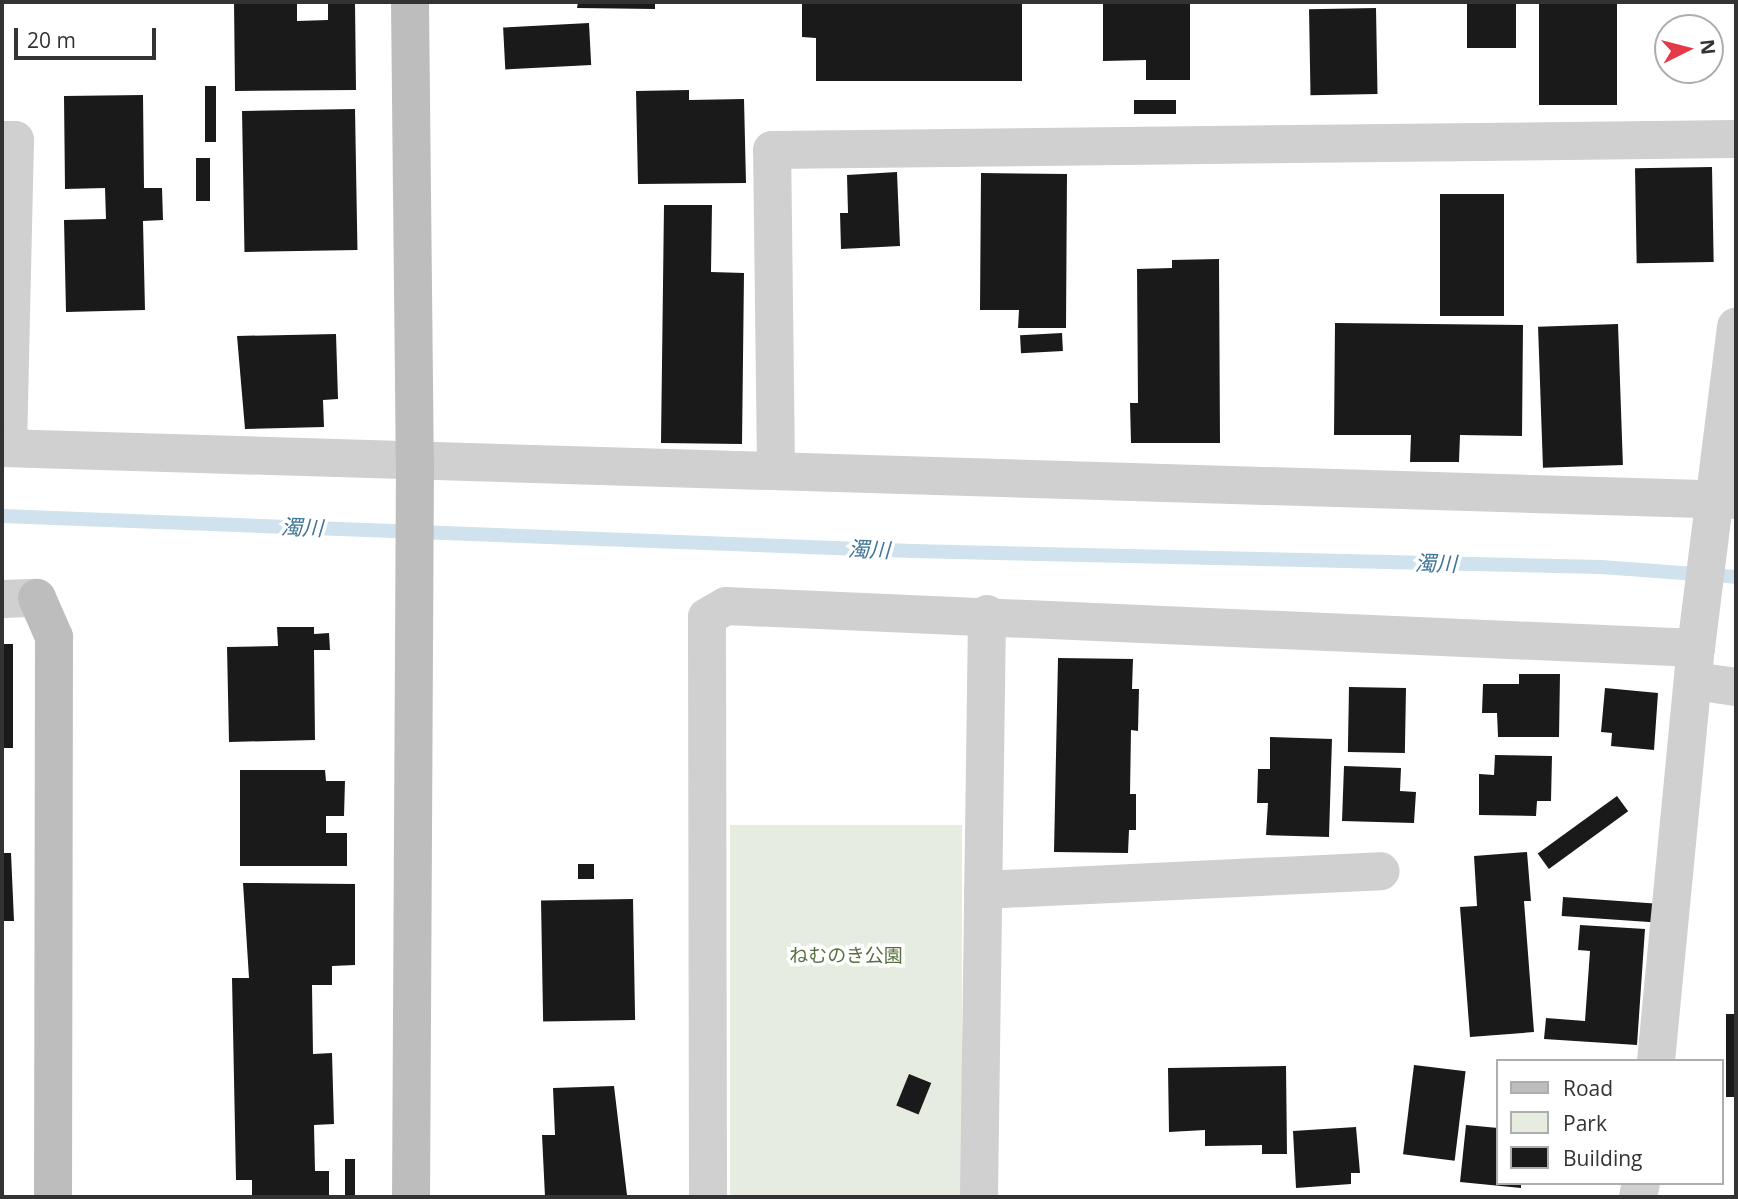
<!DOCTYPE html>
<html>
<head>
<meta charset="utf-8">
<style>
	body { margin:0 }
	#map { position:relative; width:1738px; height:1199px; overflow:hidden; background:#fff; font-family:"Open Sans","Noto Sans JP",sans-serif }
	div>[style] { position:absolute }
	.green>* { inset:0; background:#e6ecdf; transform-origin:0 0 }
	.stream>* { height:14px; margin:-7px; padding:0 7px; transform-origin:7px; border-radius:7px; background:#cfe2ee }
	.building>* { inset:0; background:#1a1a1a; transform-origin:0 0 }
	.street>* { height:38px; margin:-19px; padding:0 19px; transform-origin:19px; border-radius:19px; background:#d0d0d0 }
	.secondary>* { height:38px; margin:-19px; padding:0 19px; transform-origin:19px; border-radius:19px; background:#bdbdbd }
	span { translate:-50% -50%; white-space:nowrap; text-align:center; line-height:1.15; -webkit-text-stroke:7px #fff; paint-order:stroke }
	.park-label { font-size:19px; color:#56703f }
	.water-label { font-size:21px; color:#3f7597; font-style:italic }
	.frame { position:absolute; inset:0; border:4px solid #333; pointer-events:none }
	.legend { position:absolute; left:1496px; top:1059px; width:228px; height:126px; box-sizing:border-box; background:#fff; border:2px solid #adadad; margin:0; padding:9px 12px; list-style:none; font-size:21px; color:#333 }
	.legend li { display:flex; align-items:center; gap:14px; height:35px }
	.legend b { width:35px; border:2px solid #adadad }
	.north { position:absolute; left:1654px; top:14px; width:70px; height:70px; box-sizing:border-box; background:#fff; border:2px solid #adadad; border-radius:50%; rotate:84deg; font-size:19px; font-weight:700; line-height:28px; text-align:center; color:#333 }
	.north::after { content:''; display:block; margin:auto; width:24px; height:32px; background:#e63946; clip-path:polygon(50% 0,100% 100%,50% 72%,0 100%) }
	.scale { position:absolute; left:14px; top:28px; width:142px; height:32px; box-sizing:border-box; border:4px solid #333; border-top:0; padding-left:9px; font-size:21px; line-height:24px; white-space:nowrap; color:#333; -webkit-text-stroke:5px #fff; paint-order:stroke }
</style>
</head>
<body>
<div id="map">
	<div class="green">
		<i style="left:962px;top:825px;width:372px;height:232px;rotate:90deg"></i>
	</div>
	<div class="stream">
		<i style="left:2px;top:516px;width:911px;rotate:2.2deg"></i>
		<i style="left:912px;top:551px;width:689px;rotate:1.33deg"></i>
		<i style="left:1601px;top:567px;width:135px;rotate:4.2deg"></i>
	</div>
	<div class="building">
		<i style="clip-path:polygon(234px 2px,297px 2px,297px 21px,328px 20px,328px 2px,355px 2px,356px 90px,235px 91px)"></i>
		<i style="clip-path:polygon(578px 2px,655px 2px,655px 9px,577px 8px)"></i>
		<i style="clip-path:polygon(802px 2px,1022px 2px,1022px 81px,816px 81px,816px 38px,802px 37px)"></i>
		<i style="clip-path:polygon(1103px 2px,1190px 2px,1190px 80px,1146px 80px,1146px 60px,1103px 61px)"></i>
		<i style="left:1467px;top:2px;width:49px;height:46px"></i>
		<i style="left:1539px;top:2px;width:78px;height:103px"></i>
		<i style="left:1376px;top:8px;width:86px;height:67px;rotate:89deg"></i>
		<i style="left:589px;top:23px;width:42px;height:86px;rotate:87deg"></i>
		<i style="left:205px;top:86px;width:11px;height:56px"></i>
		<i style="clip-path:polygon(689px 90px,689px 100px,744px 99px,746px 183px,638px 184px,636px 91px)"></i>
		<i style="clip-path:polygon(143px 95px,144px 188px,162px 188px,163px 220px,143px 221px,145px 310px,66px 312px,64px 220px,106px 219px,105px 188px,65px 189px,64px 96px)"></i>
		<i style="left:1134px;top:100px;width:42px;height:14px"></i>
		<i style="left:355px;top:109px;width:141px;height:113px;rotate:89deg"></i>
		<i style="left:210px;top:158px;width:43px;height:14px;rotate:90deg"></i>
		<i style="left:1712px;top:167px;width:95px;height:77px;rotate:89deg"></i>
		<i style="clip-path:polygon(897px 172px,900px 246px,841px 249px,840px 213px,848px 213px,847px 175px)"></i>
		<i style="clip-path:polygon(981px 173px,1067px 174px,1066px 328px,1018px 328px,1019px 310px,980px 310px)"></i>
		<i style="left:1440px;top:194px;width:64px;height:122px"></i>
		<i style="clip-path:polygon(664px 205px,712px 205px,711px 272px,744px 273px,742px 444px,661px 443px)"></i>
		<i style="clip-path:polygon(1219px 259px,1220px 443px,1131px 443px,1130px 403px,1138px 403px,1137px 269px,1172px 268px,1172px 260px)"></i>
		<i style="clip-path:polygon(1335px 323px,1523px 325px,1522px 436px,1460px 435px,1459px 462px,1410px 462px,1411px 435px,1334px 435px)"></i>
		<i style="left:1618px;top:324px;width:141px;height:80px;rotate:88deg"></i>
		<i style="left:1062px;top:333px;width:18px;height:42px;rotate:87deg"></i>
		<i style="clip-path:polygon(336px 334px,338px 399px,323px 400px,324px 427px,245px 429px,237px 336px)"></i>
		<i style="clip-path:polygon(277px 627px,314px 627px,314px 634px,329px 633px,330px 650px,314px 650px,315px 740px,229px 742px,227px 647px,278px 646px)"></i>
		<i style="left:2px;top:644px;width:11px;height:104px"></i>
		<i style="clip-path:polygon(1058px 658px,1133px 659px,1132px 689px,1139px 689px,1138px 731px,1131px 730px,1130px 794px,1136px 794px,1136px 830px,1129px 830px,1128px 853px,1054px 852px)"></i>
		<i style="clip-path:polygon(1519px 674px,1560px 674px,1559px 737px,1498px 737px,1497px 713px,1482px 713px,1483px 684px,1519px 684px)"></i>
		<i style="left:1349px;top:687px;width:57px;height:65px;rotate:1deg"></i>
		<i style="clip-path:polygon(1605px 688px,1658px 693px,1654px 750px,1611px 746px,1612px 733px,1601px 732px)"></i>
		<i style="clip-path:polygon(1270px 737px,1332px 739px,1329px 837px,1266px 835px,1268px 803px,1257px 803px,1258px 769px,1270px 769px)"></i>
		<i style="clip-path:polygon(1495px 755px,1552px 756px,1551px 801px,1537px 801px,1536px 816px,1479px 815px,1479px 774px,1494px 775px)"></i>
		<i style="clip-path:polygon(1344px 766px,1401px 768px,1400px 791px,1416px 792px,1414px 823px,1342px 821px)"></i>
		<i style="clip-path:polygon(240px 770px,325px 770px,326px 781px,345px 781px,344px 816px,326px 816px,326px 833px,347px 833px,347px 866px,240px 866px)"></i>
		<i style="left:1617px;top:796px;width:19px;height:98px;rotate:54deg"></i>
		<i style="clip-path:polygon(1527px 852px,1531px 901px,1524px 901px,1534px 1032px,1470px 1037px,1460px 907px,1477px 906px,1474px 856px)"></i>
		<i style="clip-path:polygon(2px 853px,11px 853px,14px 921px,2px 921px)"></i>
		<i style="left:578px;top:864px;width:16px;height:15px"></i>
		<i style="clip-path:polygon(243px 883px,355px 884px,355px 965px,332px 966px,332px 985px,312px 985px,313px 1054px,332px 1053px,334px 1124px,314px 1125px,315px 1171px,329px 1171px,329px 1197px,252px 1197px,252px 1180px,236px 1180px,232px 978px,249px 978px)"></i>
		<i style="left:1563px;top:897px;width:95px;height:19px;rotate:4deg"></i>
		<i style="left:633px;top:899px;width:121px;height:92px;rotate:89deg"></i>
		<i style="clip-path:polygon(1580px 925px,1645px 929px,1637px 1045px,1544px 1039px,1546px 1018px,1585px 1021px,1590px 951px,1578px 950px)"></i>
		<i style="left:1726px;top:1014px;width:10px;height:83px"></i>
		<i style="left:1414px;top:1065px;width:52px;height:90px;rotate:7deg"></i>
		<i style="clip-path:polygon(1286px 1066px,1287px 1154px,1262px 1154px,1262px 1145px,1205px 1146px,1205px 1130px,1169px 1132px,1168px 1068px)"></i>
		<i style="left:909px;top:1074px;width:24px;height:34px;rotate:22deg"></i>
		<i style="clip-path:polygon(614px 1086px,627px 1195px,545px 1197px,542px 1135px,555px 1135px,553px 1088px)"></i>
		<i style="clip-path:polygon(1466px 1125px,1498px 1128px,1498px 1183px,1521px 1183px,1521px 1188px,1460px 1182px)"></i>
		<i style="clip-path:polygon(1356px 1127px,1360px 1173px,1351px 1173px,1351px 1184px,1296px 1188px,1293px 1131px)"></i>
		<i style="left:345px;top:1159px;width:10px;height:38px"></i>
	</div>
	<div class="street">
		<i style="left:2px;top:140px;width:13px"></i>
		<i style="left:15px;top:140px;width:308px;rotate:91.3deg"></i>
		<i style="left:2px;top:448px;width:1735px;rotate:1.72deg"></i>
		<i style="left:776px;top:469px;width:319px;rotate:-90.7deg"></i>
		<i style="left:772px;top:150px;width:964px;rotate:-0.65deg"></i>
		<i style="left:2px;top:599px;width:35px;rotate:-2deg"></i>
		<i style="left:1694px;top:681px;width:42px;rotate:8.1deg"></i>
		<i style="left:983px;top:890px;width:398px;rotate:-2.7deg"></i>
		<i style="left:1656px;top:1061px;width:415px;rotate:-84.5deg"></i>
		<i style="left:1696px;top:648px;width:324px;rotate:-82.9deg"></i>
		<i style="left:708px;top:1197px;width:580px;rotate:-90.1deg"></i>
		<i style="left:707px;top:617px;width:22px;rotate:-30deg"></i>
		<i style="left:726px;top:606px;width:971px;rotate:2.48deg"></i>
		<i style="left:979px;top:1197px;width:583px;rotate:-89.21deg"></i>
		<i style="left:1638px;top:1197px;width:14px;rotate:-78deg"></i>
	</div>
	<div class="secondary">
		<i style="left:410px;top:2px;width:461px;rotate:89.4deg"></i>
		<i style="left:415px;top:463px;width:734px;rotate:90.31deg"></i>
		<i style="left:37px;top:598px;width:43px;rotate:66.4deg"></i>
		<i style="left:54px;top:637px;width:560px;rotate:90.1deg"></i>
	</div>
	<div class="park-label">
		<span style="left:846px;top:956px">ねむのき公園</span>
	</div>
	<div class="water-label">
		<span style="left:302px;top:527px;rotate:2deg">濁川</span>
		<span style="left:869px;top:549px;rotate:2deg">濁川</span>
		<span style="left:1436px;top:563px;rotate:1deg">濁川</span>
	</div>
	<div class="frame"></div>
	<ul class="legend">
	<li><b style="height:9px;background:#bdbdbd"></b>Road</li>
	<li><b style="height:19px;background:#e6ecdf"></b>Park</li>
	<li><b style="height:19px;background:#1a1a1a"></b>Building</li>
	</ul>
	<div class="north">N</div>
	<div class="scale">20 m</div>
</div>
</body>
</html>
